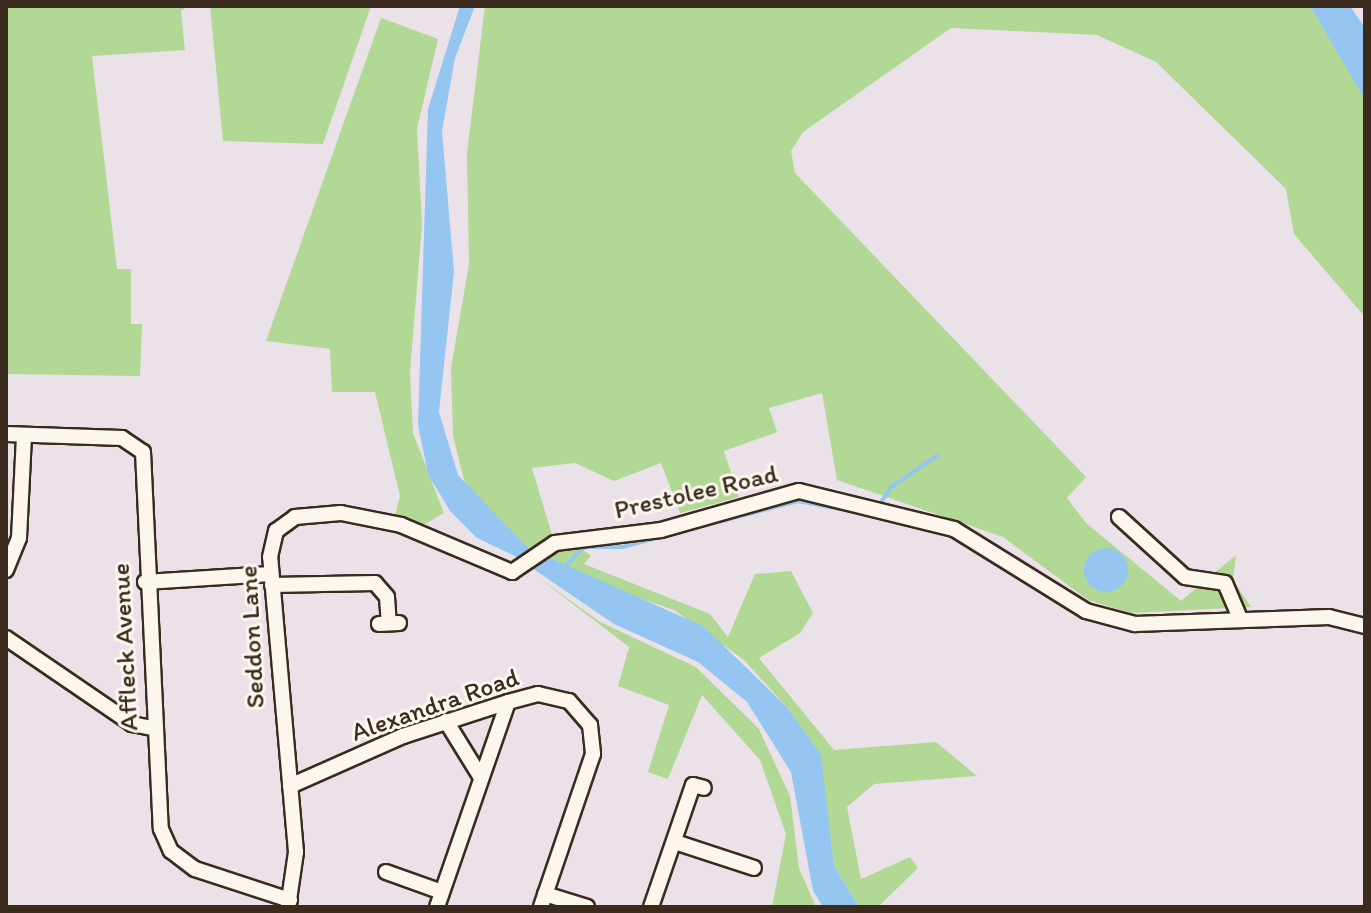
<!DOCTYPE html>
<html>
<head>
<meta charset="utf-8">
<style>
	body { margin:0 }
	#map { position:relative; width:1371px; height:913px; overflow:hidden; background:#ebe2e9; font-family:Itim,sans-serif }
	div>[style] { position:absolute }
	.green>* { inset:0; background:#b1d894 }
	.water>* { inset:0; background:#95c5f1 }
	.round { border-radius:50% }
	.stream>* { height:4px; margin:-2px; padding:0 2px; transform-origin:2px; border-radius:2px; background:#95c5f1 }
	.roads { filter:drop-shadow(2px 0 #3b2a1e) drop-shadow(-2px 0 #3b2a1e) drop-shadow(0 2px #3b2a1e) drop-shadow(0 -2px #3b2a1e) }
	.minor>* { height:14px; margin:-7px; padding:0 7px; transform-origin:7px; border-radius:7px; background:#fbf7ec }
	span { translate:-50% -50%; white-space:nowrap; text-align:center; line-height:1.15; -webkit-text-stroke:6px #fbf7ec; paint-order:stroke }
	.street-label { font-size:26px; color:#3b2a1e }
	.frame { position:absolute; inset:0; border:8px solid #3b2a1e; pointer-events:none }
</style>
</head>
<body>
<div id="map">
	<div class="green">
		<i style="clip-path:polygon(6px 6px,188px 6px,181px 11px,185px 50px,92px 56px,117px 269px,131px 269px,131px 324px,142px 324px,140px 376px,6px 374px)"></i>
		<i style="clip-path:polygon(210px 6px,371px 6px,323px 144px,223px 141px)"></i>
		<i style="clip-path:polygon(485px 6px,1310px 6px,1365px 99px,1365px 317px,1294px 234px,1286px 189px,1156px 62px,1097px 35px,951px 28px,803px 132px,791px 151px,795px 173px,1086px 477px,1067px 498px,1086px 523px,1181px 601px,1236px 555px,1233px 580px,1251px 607px,1131px 613px,1088px 600px,1003px 537px,837px 480px,822px 393px,769px 408px,777px 432px,724px 451px,739px 497px,680px 513px,661px 463px,614px 481px,575px 463px,532px 468px,553px 538px,531px 551px,467px 492px,453px 436px,451px 368px,469px 264px,467px 153px)"></i>
		<i style="clip-path:polygon(381px 18px,438px 39px,417px 129px,422px 224px,410px 373px,413px 433px,444px 513px,425px 524px,395px 515px,400px 496px,375px 392px,332px 392px,330px 349px,266px 341px)"></i>
		<i style="clip-path:polygon(576px 545px,591px 556px,584px 564px,710px 614px,728px 637px,755px 574px,791px 571px,813px 613px,800px 633px,759px 658px,834px 750px,936px 742px,977px 776px,874px 784px,847px 807px,861px 879px,910px 857px,918px 868px,878px 907px,859px 907px,834px 866px,820px 755px,786px 706px,744px 660px,674px 610px,586px 580px,543px 555px)"></i>
		<i style="clip-path:polygon(535px 575px,600px 622px,696px 667px,759px 729px,790px 796px,799px 868px,816px 907px,772px 907px,786px 834px,760px 760px,702px 695px,668px 779px,648px 772px,669px 705px,618px 686px,629px 647px)"></i>
	</div>
	<div class="water">
		<i style="clip-path:polygon(460px 6px,475px 6px,455px 58px,442px 131px,454px 271px,439px 412px,458px 475px,531px 551px,523px 560px,477px 538px,450px 511px,428px 474px,418px 425px,428px 109px)"></i>
		<i style="clip-path:polygon(1310px 6px,1350px 6px,1365px 28px,1365px 100px)"></i>
		<i class="round" style="left:1084px;top:548px;width:44px;height:44px"></i>
		<i style="clip-path:polygon(543px 555px,703px 626px,786px 706px,821px 755px,834px 866px,859px 907px,823px 907px,813px 891px,791px 772px,747px 702px,698px 662px,614px 624px,529px 566px)"></i>
	</div>
	<div class="stream">
		<i style="left:878px;top:507px;width:24px;rotate:-57deg"></i>
		<i style="left:891px;top:487px;width:57px;rotate:-34.2deg"></i>
		<i style="left:561px;top:570px;width:33px;rotate:-44deg"></i>
		<i style="left:585px;top:547px;width:37px"></i>
		<i style="left:622px;top:547px;width:182px;rotate:-14.6deg"></i>
		<i style="left:798px;top:501px;width:59px;rotate:10.7deg"></i>
	</div>
	<div class="roads">
		<div class="minor">
			<i style="left:6px;top:434px;width:116px;rotate:2deg"></i>
			<i style="left:122px;top:438px;width:25px;rotate:34deg"></i>
			<i style="left:143px;top:452px;width:377px;rotate:87.3deg"></i>
			<i style="left:161px;top:829px;width:24px;rotate:66deg"></i>
			<i style="left:171px;top:851px;width:30px;rotate:37deg"></i>
			<i style="left:195px;top:869px;width:100px;rotate:18.1deg"></i>
			<i style="left:1119px;top:517px;width:89px;rotate:42.3deg"></i>
			<i style="left:1185px;top:577px;width:40px;rotate:8.5deg"></i>
			<i style="left:1225px;top:583px;width:36px;rotate:67deg"></i>
			<i style="left:6px;top:570px;width:35px;rotate:-68deg"></i>
			<i style="left:19px;top:538px;width:103px;rotate:-87.2deg"></i>
			<i style="left:145px;top:582px;width:126px;rotate:-3.6deg"></i>
			<i style="left:272px;top:585px;width:103px;rotate:-1.1deg"></i>
			<i style="left:375px;top:583px;width:18px;rotate:49deg"></i>
			<i style="left:387px;top:597px;width:26px;rotate:86deg"></i>
			<i style="left:379px;top:624px;width:20px;rotate:-3deg"></i>
			<i style="left:6px;top:638px;width:153px;rotate:34.3deg"></i>
			<i style="left:132px;top:724px;width:21px;rotate:11deg"></i>
			<i style="left:446px;top:721px;width:65px;rotate:58.3deg"></i>
			<i style="left:290px;top:786px;width:124px;rotate:-23.9deg"></i>
			<i style="left:403px;top:736px;width:110px;rotate:-17.9deg"></i>
			<i style="left:508px;top:702px;width:31px;rotate:-15deg"></i>
			<i style="left:538px;top:694px;width:32px;rotate:13deg"></i>
			<i style="left:569px;top:701px;width:32px;rotate:49deg"></i>
			<i style="left:590px;top:725px;width:29px;rotate:84deg"></i>
			<i style="left:593px;top:754px;width:162px;rotate:108.8deg"></i>
			<i style="left:675px;top:842px;width:83px;rotate:18.2deg"></i>
			<i style="left:386px;top:872px;width:59px;rotate:19.7deg"></i>
			<i style="left:545px;top:894px;width:44px;rotate:17.2deg"></i>
			<i style="left:288px;top:907px;width:56px;rotate:-81.7deg"></i>
			<i style="left:296px;top:852px;width:296px;rotate:-95deg"></i>
			<i style="left:270px;top:557px;width:27px;rotate:-77deg"></i>
			<i style="left:276px;top:531px;width:24px;rotate:-36deg"></i>
			<i style="left:295px;top:517px;width:46px;rotate:-5deg"></i>
			<i style="left:341px;top:513px;width:61px;rotate:11.3deg"></i>
			<i style="left:401px;top:525px;width:121px;rotate:22.9deg"></i>
			<i style="left:512px;top:572px;width:52px;rotate:-34deg"></i>
			<i style="left:555px;top:543px;width:107px;rotate:-7deg"></i>
			<i style="left:661px;top:530px;width:143px;rotate:-15.8deg"></i>
			<i style="left:799px;top:491px;width:160px;rotate:13.8deg"></i>
			<i style="left:954px;top:529px;width:155px;rotate:31.8deg"></i>
			<i style="left:1086px;top:611px;width:51px;rotate:14.9deg"></i>
			<i style="left:1135px;top:624px;width:194px;rotate:-2.1deg"></i>
			<i style="left:1329px;top:617px;width:37px;rotate:14deg"></i>
			<i style="left:437px;top:907px;width:217px;rotate:-70.9deg"></i>
			<i style="left:651px;top:907px;width:129px;rotate:-71deg"></i>
			<i style="left:693px;top:785px;width:11px;rotate:15deg"></i>
		</div>
	</div>
	<div class="street-label">
		<span style="left:696px;top:492px;rotate:-13deg">Prestolee Road</span>
		<span style="left:252px;top:637px;rotate:-93deg">Seddon Lane</span>
		<span style="left:125px;top:647px;rotate:-93deg">Affleck Avenue</span>
		<span style="left:435px;top:705px;rotate:-19deg">Alexandra Road</span>
	</div>
	<div class="frame"></div>
</div>
</body>
</html>
